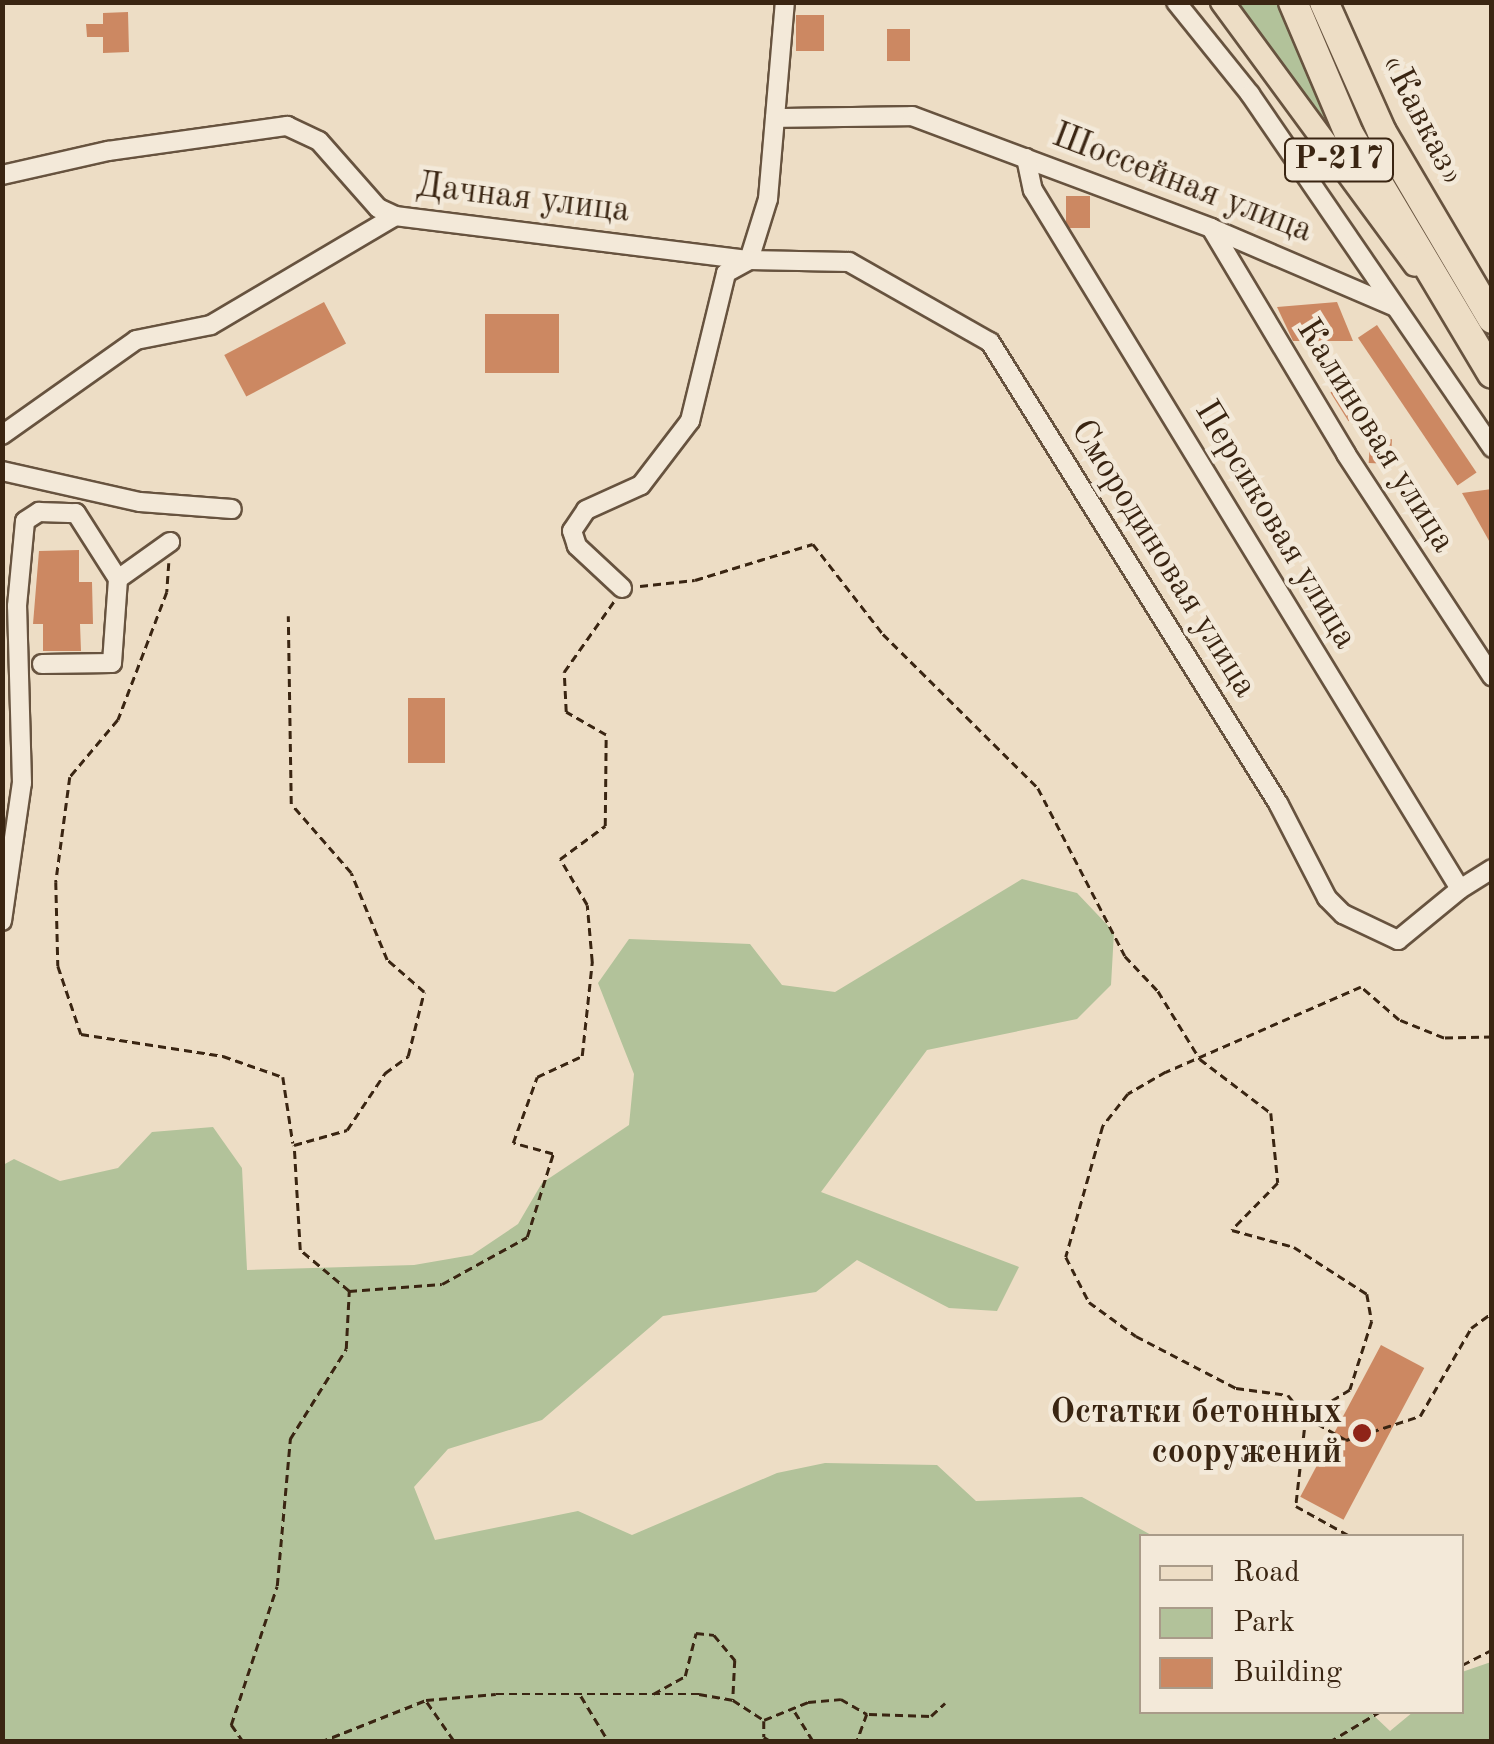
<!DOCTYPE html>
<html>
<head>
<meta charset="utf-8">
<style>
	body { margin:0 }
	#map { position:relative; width:1494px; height:1744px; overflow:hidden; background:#edddc5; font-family:"Old Standard TT",serif }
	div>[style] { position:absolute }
	.green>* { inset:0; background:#b2c29a }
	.building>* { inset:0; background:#cc8862; transform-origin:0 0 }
	.path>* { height:2.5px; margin-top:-1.25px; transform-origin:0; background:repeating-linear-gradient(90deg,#3a2512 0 8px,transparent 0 13px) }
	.roads { filter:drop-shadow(2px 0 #67533f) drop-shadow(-2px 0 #67533f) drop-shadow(0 2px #67533f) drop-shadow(0 -2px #67533f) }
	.minor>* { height:18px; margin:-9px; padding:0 9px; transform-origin:9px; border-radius:9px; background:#f3e9d9 }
	.major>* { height:22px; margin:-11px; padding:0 11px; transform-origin:11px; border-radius:11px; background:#edddc5 }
	.highway>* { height:28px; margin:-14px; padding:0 14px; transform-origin:14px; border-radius:14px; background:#edddc5 }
	.dots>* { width:28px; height:28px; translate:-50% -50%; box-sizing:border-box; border:5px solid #f3e9d9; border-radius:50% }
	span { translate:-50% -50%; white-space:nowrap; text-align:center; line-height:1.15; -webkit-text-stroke:9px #f3e9d9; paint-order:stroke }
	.shield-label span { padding:2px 8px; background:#f3e9d9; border:2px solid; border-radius:8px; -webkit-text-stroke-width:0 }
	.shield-label { font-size:32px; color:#3a2512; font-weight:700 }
	.street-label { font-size:35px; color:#3a2512 }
	.poi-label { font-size:35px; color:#3a2512; font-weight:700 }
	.right { translate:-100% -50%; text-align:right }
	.frame { position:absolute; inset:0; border:5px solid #3a2512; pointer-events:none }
	.legend { position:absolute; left:1139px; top:1534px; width:325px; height:180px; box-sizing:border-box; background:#f3e9d9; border:2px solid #a99b89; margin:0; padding:12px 18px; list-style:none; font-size:30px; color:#3a2512 }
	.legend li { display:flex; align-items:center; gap:20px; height:50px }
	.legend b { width:50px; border:2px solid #a99b89 }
</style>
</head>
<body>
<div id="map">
	<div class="green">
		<i style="clip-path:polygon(1233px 3px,1279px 3px,1326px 118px,1321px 120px)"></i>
		<i style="clip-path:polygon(1022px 879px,1077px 893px,1114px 932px,1111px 985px,1077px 1019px,927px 1050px,821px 1192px,1019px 1267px,997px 1311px,949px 1308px,857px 1260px,816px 1292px,663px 1316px,542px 1420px,448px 1449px,414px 1487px,435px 1540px,578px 1511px,632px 1535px,777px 1473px,825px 1463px,937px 1465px,976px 1501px,1082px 1497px,1153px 1536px,1142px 1536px,1142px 1712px,1370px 1712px,1390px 1731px,1413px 1712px,1462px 1712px,1462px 1672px,1491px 1662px,1491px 1741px,3px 1741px,3px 1165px,14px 1159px,60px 1181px,118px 1168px,152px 1132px,213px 1127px,242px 1168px,247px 1270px,414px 1265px,472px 1255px,518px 1224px,542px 1183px,629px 1125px,634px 1074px,598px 983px,629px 939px,750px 944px,782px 985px,835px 992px)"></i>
	</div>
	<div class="building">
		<i style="clip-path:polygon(128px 12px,129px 52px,103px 53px,103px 37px,87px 37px,86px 24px,103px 24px,103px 13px)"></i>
		<i style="left:796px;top:15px;width:28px;height:36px"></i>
		<i style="left:887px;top:29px;width:23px;height:32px"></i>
		<i style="left:1066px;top:196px;width:24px;height:32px"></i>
		<i style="left:324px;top:302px;width:47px;height:113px;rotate:62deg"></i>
		<i style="clip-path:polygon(1337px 302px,1353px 341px,1293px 341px,1277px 307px)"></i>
		<i style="left:485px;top:314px;width:74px;height:59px"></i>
		<i style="left:1377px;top:325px;width:178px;height:23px;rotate:56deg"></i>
		<i style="left:1344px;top:384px;width:34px;height:16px;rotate:58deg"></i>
		<i style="left:1370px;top:438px;width:22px;height:25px;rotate:3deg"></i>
		<i style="clip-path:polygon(1492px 489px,1492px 546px,1462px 493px)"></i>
		<i style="clip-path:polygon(79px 550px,79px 582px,92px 582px,93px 624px,80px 624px,81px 651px,43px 651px,43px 624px,33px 624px,39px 551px)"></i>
		<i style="left:408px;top:698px;width:37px;height:65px"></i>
		<i style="left:1381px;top:1345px;width:49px;height:172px;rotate:28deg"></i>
	</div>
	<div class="path">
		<i style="left:169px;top:563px;width:29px;rotate:94deg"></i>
		<i style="left:167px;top:592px;width:137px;rotate:110.9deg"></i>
		<i style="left:118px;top:720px;width:75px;rotate:130.1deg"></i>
		<i style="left:70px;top:777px;width:106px;rotate:97.6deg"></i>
		<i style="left:56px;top:882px;width:84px;rotate:88.6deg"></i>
		<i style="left:58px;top:966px;width:72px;rotate:71.3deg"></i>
		<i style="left:81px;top:1034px;width:144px;rotate:8.8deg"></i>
		<i style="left:223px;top:1056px;width:64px;rotate:19.3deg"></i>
		<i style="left:283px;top:1077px;width:67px;rotate:81.4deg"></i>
		<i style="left:640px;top:586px;width:55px;rotate:-6.2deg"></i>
		<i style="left:695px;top:580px;width:123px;rotate:-17deg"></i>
		<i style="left:813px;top:544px;width:114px;rotate:52.1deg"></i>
		<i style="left:883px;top:634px;width:218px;rotate:44.8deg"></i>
		<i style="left:1038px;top:788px;width:189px;rotate:62.6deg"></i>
		<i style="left:1125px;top:956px;width:48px;rotate:46.7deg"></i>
		<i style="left:1158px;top:991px;width:80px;rotate:58.3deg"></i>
		<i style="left:1200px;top:1059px;width:89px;rotate:37.3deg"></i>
		<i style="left:1271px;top:1113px;width:70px;rotate:84.3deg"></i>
		<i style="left:1278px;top:1183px;width:66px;rotate:134.4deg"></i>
		<i style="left:1232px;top:1230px;width:64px;rotate:15.3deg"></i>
		<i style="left:1294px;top:1247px;width:87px;rotate:32.8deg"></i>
		<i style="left:1367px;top:1294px;width:27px;rotate:80deg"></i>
		<i style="left:1372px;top:1321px;width:72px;rotate:107.7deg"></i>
		<i style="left:1350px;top:1390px;width:52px;rotate:148.5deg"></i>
		<i style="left:1306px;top:1417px;width:90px;rotate:96.4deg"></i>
		<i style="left:1296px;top:1506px;width:62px;rotate:29.1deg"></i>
		<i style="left:1492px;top:1037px;width:48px;rotate:178.8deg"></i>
		<i style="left:1444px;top:1038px;width:48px;rotate:-158.2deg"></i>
		<i style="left:1399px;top:1020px;width:50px;rotate:-139deg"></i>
		<i style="left:1361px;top:987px;width:213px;rotate:156.4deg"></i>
		<i style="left:1166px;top:1072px;width:44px;rotate:149.9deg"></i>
		<i style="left:1128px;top:1094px;width:41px;rotate:128deg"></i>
		<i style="left:1103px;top:1126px;width:136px;rotate:105.8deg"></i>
		<i style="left:1066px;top:1257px;width:51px;rotate:62.9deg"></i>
		<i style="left:1089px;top:1302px;width:58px;rotate:35.9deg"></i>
		<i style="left:1136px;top:1336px;width:113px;rotate:27.5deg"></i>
		<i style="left:1236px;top:1388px;width:52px;rotate:7.7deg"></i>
		<i style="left:1288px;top:1395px;width:28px;rotate:51deg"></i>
		<i style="left:1306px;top:1417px;width:46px;rotate:29.9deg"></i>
		<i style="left:1346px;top:1440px;width:78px;rotate:-18deg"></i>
		<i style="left:1420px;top:1416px;width:102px;rotate:-59.9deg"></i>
		<i style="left:1471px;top:1328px;width:26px;rotate:-36deg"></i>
		<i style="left:349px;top:1291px;width:93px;rotate:-4.3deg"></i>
		<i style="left:442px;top:1284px;width:97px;rotate:-28.9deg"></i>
		<i style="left:527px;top:1237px;width:87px;rotate:-72.6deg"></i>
		<i style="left:553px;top:1154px;width:41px;rotate:-164.6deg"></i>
		<i style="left:513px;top:1143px;width:70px;rotate:-70deg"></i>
		<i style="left:537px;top:1077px;width:50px;rotate:-25deg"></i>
		<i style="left:582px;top:1056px;width:95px;rotate:-83.9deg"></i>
		<i style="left:592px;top:962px;width:57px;rotate:-95deg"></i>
		<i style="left:587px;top:905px;width:53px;rotate:-120.4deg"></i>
		<i style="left:560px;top:859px;width:56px;rotate:-36.3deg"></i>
		<i style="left:605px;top:826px;width:91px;rotate:-89.4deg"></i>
		<i style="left:606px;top:735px;width:46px;rotate:-150.1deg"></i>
		<i style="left:566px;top:712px;width:40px;rotate:-92.9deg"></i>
		<i style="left:564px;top:672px;width:87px;rotate:-54.8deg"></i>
		<i style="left:1462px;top:1645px;width:18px;rotate:90deg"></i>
		<i style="left:1462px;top:1665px;width:34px;rotate:-27deg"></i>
		<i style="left:653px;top:1694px;width:37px;rotate:-29deg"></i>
		<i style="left:685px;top:1676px;width:44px;rotate:-75.7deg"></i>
		<i style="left:696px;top:1633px;width:18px;rotate:6deg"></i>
		<i style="left:714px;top:1635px;width:33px;rotate:50deg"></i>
		<i style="left:735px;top:1660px;width:40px;rotate:92.9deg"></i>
		<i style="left:581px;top:1696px;width:54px;rotate:58.7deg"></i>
		<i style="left:427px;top:1702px;width:49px;rotate:55deg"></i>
		<i style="left:795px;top:1712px;width:36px;rotate:58deg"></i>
		<i style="left:869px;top:1714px;width:62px;rotate:1.8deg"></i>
		<i style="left:931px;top:1716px;width:19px;rotate:-43deg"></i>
		<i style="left:764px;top:1721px;width:16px;rotate:90deg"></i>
		<i style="left:764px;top:1737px;width:9px;rotate:32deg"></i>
		<i style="left:243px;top:1742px;width:21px;rotate:-125deg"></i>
		<i style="left:231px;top:1725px;width:146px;rotate:-71.7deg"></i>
		<i style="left:277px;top:1586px;width:148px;rotate:-84.9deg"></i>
		<i style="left:290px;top:1439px;width:106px;rotate:-58.1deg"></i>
		<i style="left:346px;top:1349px;width:58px;rotate:-87deg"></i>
		<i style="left:349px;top:1291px;width:64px;rotate:-140.1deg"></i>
		<i style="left:300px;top:1250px;width:105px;rotate:-93.3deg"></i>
		<i style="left:294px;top:1145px;width:55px;rotate:-15.8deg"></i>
		<i style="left:347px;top:1130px;width:69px;rotate:-56.3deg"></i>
		<i style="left:385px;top:1073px;width:29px;rotate:-36deg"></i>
		<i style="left:408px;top:1056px;width:66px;rotate:-76deg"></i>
		<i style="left:424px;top:992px;width:49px;rotate:-139.1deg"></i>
		<i style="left:387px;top:960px;width:94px;rotate:-112.5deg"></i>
		<i style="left:351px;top:873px;width:91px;rotate:-131deg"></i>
		<i style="left:291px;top:804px;width:188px;rotate:-90.9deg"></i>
		<i style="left:320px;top:1742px;width:114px;rotate:-21.6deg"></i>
		<i style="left:426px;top:1700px;width:70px;rotate:-4.9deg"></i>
		<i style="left:496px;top:1694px;width:203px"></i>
		<i style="left:699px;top:1694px;width:35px;rotate:10deg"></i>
		<i style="left:733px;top:1700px;width:37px;rotate:33deg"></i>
		<i style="left:764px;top:1720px;width:48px;rotate:-22.2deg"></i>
		<i style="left:808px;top:1702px;width:33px;rotate:-5deg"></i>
		<i style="left:841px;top:1699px;width:30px;rotate:30deg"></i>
		<i style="left:867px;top:1714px;width:30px;rotate:110deg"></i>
		<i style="left:1329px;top:1742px;width:58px;rotate:-31deg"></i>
	</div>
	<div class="roads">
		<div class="minor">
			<i style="left:1176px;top:2px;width:118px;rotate:51.2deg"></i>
			<i style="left:1250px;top:94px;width:429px;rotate:55.6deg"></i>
			<i style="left:775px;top:118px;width:137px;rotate:-0.8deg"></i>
			<i style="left:912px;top:116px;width:319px;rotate:20.5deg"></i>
			<i style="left:1211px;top:228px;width:200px;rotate:23.2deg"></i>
			<i style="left:1026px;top:158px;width:33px;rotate:78deg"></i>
			<i style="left:1033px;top:190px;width:819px;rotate:58.58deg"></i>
			<i style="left:1460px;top:889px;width:38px;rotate:-32deg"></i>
			<i style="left:2px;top:175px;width:109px;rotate:-12.8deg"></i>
			<i style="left:108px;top:151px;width:181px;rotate:-8deg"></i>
			<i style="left:287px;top:126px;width:35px;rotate:25deg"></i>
			<i style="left:319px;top:141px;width:89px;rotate:48.6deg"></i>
			<i style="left:378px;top:208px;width:19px;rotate:25deg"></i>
			<i style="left:1211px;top:228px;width:263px;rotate:59.1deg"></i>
			<i style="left:1346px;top:454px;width:266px;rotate:56.7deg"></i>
			<i style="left:749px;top:260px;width:64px;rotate:-72.7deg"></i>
			<i style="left:768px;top:199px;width:198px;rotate:-85.1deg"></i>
			<i style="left:2px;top:435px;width:164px;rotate:-35.3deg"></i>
			<i style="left:136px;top:340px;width:76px;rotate:-11.3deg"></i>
			<i style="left:211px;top:325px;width:214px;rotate:-30.6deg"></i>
			<i style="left:395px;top:216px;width:357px;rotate:7.1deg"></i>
			<i style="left:749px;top:260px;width:100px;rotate:1.1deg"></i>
			<i style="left:849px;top:262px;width:162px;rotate:29.6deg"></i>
			<i style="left:990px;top:342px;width:544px;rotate:58.01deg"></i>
			<i style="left:1278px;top:803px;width:107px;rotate:62.7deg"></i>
			<i style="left:1327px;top:898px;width:23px;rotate:45deg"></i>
			<i style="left:1343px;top:914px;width:61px;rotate:25.3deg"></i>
			<i style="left:1398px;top:940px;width:80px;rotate:-39.4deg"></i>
			<i style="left:2px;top:471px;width:141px;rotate:12.7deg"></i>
			<i style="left:140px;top:502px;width:92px;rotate:4.4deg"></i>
			<i style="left:622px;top:588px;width:62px;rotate:-137deg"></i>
			<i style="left:577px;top:546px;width:16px;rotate:-108deg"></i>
			<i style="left:572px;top:531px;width:25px;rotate:-56deg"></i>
			<i style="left:586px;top:510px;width:60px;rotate:-24.4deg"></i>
			<i style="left:641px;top:485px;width:81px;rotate:-52.6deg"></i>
			<i style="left:690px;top:421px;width:152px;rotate:-76.3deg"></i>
			<i style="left:726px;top:273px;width:26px;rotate:-29deg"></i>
			<i style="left:42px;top:664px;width:70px;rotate:-0.8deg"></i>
			<i style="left:112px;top:663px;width:84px;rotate:-85.9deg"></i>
			<i style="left:118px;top:579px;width:64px;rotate:-35.4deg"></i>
			<i style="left:2px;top:921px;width:139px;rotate:-81.8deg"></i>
			<i style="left:22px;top:783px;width:177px;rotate:-91.6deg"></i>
			<i style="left:17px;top:606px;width:85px;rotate:-84.6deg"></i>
			<i style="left:25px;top:521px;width:17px;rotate:-33deg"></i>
			<i style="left:39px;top:512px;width:37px;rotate:2deg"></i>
			<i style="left:76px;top:513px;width:78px;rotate:57.5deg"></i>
		</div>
		<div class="major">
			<i style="left:1222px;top:2px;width:326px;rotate:53.7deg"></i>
		</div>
		<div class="highway">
			<i style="left:1293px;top:2px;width:143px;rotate:67deg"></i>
			<i style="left:1349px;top:134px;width:279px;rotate:59.2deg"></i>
			<i style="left:1324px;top:2px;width:142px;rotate:66deg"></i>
			<i style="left:1382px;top:132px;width:217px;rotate:59.5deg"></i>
		</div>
	</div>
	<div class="dots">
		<i style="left:1362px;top:1433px;background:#8f2418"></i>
	</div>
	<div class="shield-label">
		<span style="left:1339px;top:160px">Р-217</span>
	</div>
	<div class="street-label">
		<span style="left:1422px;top:120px;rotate:63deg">«Кавказ»</span>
		<span style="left:1182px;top:184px;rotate:21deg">Шоссейная улица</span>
		<span style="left:523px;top:199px;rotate:7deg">Дачная улица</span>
		<span style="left:1375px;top:436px;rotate:58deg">Калиновая улица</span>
		<span style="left:1275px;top:525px;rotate:59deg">Персиковая улица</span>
		<span style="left:1163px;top:559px;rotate:58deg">Смородиновая улица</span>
	</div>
	<div class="poi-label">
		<span class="right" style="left:1342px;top:1433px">Остатки бетонных<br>сооружений</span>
	</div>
	<div class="frame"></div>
	<ul class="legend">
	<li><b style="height:12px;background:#edddc5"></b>Road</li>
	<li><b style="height:28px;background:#b2c29a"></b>Park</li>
	<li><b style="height:28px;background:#cc8862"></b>Building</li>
	</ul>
</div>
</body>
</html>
